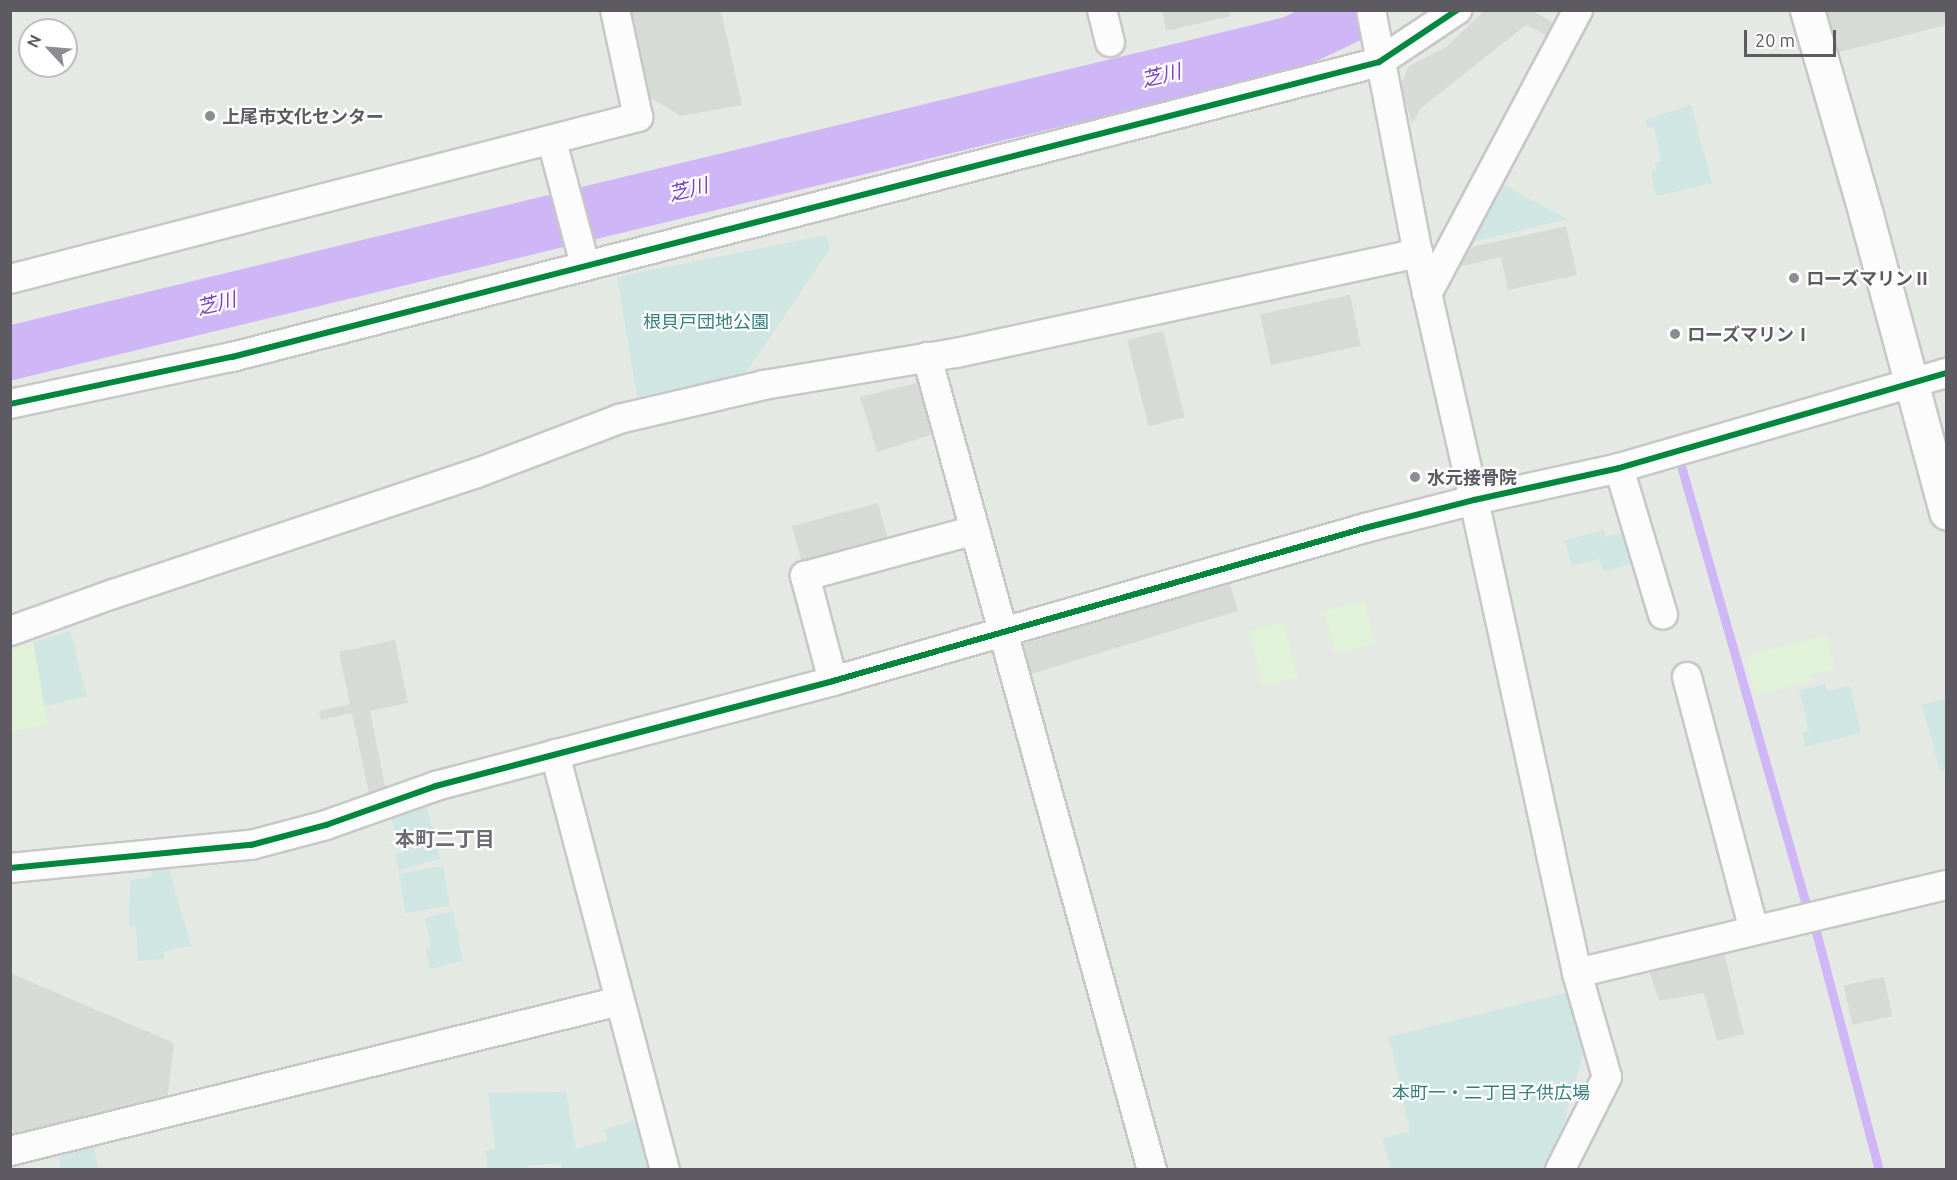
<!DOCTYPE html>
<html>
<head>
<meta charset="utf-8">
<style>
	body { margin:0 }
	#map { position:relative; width:1957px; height:1180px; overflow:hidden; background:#e5e9e4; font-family:Ubuntu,"Noto Sans JP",sans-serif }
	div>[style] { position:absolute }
	.industrial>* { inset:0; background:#d6dbd5; transform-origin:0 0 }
	.green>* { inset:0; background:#cfe6e3; transform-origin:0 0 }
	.sand>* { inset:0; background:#e0f2d8; transform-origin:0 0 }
	.stream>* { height:9px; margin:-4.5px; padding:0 4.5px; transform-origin:4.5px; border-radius:4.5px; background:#cfb6f6 }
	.river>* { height:54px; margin:-27px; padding:0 27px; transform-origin:27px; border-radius:27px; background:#cfb6f6 }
	.roads { filter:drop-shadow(2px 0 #c8c7c8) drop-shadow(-2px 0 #c8c7c8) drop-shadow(0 2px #c8c7c8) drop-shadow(0 -2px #c8c7c8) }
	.street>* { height:28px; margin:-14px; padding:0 14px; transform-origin:14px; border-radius:14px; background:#fbfcfb }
	.secondary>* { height:33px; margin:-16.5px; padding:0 16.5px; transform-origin:16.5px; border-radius:16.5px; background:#fbfcfb }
	.cycleway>* { height:6px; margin:-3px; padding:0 3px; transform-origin:3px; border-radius:3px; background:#00873e }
	.dots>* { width:16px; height:16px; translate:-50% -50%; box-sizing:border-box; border:3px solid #fff; border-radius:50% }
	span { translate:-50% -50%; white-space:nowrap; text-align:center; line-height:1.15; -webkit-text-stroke:4.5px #fff; paint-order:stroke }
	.poi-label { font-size:18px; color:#5e5a62; font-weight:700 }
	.left { translate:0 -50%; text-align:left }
	.park-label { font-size:18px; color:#347e7f }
	.water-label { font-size:20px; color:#7f43c0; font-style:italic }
	.neighbourhood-label { font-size:20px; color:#6f6b74; font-weight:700 }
	.frame { position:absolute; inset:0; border:12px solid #5e5a62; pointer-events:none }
	.north { position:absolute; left:18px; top:18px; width:60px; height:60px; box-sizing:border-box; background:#fff; border:2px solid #bfbdc0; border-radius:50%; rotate:296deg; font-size:16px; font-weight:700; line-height:24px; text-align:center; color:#5e5a62 }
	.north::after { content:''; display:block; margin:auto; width:21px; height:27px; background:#8d8c90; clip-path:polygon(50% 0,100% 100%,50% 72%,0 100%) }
	.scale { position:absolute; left:1744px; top:30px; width:92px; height:27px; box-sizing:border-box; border:3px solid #5e5a62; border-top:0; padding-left:8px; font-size:18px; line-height:21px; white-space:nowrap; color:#5e5a62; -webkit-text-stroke:4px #fff; paint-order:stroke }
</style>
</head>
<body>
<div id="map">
	<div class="industrial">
		<i style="clip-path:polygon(629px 11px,721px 11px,742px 105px,681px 116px,649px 97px)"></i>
		<i style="clip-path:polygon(1162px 11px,1229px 11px,1231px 16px,1166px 31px)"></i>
		<i style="clip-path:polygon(1484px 11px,1532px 11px,1558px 25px,1550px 37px,1526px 25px,1421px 108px,1412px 124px,1401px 84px,1409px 66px,1446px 47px)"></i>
		<i style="clip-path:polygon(1827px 11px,1946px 11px,1946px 25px,1839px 52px)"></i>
		<i style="clip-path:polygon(1566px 226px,1577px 275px,1508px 290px,1501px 257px,1462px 266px,1459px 250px)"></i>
		<i style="left:1350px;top:295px;width:52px;height:92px;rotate:78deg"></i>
		<i style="left:1163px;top:331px;width:89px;height:37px;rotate:76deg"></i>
		<i style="clip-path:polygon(916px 383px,927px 389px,937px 433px,877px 452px,860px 397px)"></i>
		<i style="left:878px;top:503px;width:39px;height:89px;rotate:75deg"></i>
		<i style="left:1229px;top:581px;width:31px;height:222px;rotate:73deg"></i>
		<i style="clip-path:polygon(395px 640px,408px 703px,370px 711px,386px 791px,369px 794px,352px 713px,321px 720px,319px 711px,350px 704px,339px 652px)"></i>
		<i style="clip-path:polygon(1723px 949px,1744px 1034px,1717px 1041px,1704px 993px,1659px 1001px,1647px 964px)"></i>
		<i style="clip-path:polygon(10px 973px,174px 1043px,167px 1102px,20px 1140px,14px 1135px,10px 1116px)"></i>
		<i style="left:1884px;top:977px;width:40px;height:41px;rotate:78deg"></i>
	</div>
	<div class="green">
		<i style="clip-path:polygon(1691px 105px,1712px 183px,1656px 196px,1651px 171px,1656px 170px,1655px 163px,1661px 161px,1654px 127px,1647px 128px,1645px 120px)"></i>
		<i style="clip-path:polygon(1500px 183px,1568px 219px,1468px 243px)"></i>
		<i style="clip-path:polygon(826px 235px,830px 248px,745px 374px,637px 397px,617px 277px)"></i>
		<i style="clip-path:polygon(1604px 529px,1606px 537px,1627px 531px,1637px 562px,1604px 572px,1599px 559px,1572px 566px,1565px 541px)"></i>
		<i style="clip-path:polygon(70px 631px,87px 696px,44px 706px,33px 642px)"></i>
		<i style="clip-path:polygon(1825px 684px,1827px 691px,1850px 686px,1861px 733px,1805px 747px,1802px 733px,1809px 731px,1799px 690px)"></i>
		<i style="clip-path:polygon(1946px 698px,1946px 769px,1940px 771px,1922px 705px)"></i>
		<i style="clip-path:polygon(427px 807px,440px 859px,399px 870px,395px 854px,404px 852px,401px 836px,396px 837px,391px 816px)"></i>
		<i style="clip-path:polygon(167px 861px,191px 946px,164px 951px,164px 959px,138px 961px,136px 927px,129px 927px,130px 880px,152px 877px,151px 863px)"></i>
		<i style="left:443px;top:866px;width:40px;height:45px;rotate:80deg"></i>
		<i style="clip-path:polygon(453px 911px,463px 961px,430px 969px,426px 949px,431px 948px,425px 918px)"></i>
		<i style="clip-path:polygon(1569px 992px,1584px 1051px,1557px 1147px,1543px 1169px,1391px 1169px,1382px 1139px,1410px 1131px,1389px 1037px)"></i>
		<i style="clip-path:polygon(566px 1092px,576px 1149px,607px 1140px,604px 1130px,640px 1118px,647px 1169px,562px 1169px,561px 1163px,526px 1166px,526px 1169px,488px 1169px,485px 1151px,495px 1149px,488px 1093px)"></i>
		<i style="clip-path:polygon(93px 1140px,98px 1169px,60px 1169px,58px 1150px)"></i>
	</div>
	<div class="sand">
		<i style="left:1364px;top:601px;width:44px;height:41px;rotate:76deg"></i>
		<i style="left:1284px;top:622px;width:57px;height:36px;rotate:76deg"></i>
		<i style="clip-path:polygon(1826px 635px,1835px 669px,1810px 675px,1811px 681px,1756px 696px,1745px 656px)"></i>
		<i style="clip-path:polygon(33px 642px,48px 725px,11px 731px,11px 651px)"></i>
	</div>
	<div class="stream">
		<i style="left:1682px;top:469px;width:452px;rotate:74.1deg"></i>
		<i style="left:1815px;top:928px;width:250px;rotate:75.2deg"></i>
	</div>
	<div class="river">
		<i style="left:10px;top:353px;width:1319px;rotate:-13.59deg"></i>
		<i style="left:1292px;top:43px;width:76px;rotate:-25.6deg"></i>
	</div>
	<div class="roads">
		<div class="street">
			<i style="left:1102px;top:10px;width:33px;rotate:76deg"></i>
			<i style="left:1371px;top:10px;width:248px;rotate:79.1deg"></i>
			<i style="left:1418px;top:253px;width:253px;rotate:77.2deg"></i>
			<i style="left:1474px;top:500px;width:358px;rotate:77.7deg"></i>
			<i style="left:1550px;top:850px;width:126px;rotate:77.6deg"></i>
			<i style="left:1577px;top:973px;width:108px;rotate:73.9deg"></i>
			<i style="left:1607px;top:1077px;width:104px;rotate:116.8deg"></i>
			<i style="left:552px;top:141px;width:128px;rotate:75.1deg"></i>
			<i style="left:10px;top:279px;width:649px;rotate:-14.46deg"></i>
			<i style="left:638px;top:117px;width:109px;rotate:-102.1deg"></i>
			<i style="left:1427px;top:294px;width:322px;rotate:-62deg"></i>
			<i style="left:927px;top:357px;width:844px;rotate:74.53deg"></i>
			<i style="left:10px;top:404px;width:227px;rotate:-12deg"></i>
			<i style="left:232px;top:357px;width:1184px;rotate:-14.42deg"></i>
			<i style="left:1379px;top:62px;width:94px;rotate:-33.7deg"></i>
			<i style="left:1619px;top:468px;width:153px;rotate:73.3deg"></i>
			<i style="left:10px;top:631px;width:109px;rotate:-19.8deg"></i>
			<i style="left:113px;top:594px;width:384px;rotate:-18.4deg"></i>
			<i style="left:477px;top:473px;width:152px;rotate:-20.8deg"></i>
			<i style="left:619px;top:419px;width:149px;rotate:-13.2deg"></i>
			<i style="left:764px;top:385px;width:195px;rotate:-9.5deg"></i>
			<i style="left:956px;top:353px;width:473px;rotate:-12.2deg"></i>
			<i style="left:1687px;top:677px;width:262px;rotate:75.2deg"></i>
			<i style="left:833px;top:681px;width:109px;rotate:-104.9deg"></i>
			<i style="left:805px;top:576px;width:176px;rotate:-15.1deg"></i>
			<i style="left:555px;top:754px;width:430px;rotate:75.2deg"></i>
			<i style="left:10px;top:868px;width:242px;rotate:-5.5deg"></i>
			<i style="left:251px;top:845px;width:78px;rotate:-14.9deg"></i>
			<i style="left:326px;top:825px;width:117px;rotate:-19.5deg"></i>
			<i style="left:436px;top:786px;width:411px;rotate:-14.8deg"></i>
			<i style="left:833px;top:681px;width:554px;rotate:-16.04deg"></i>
			<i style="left:1365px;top:528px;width:113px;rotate:-14.4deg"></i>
			<i style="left:1474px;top:500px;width:148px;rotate:-12.4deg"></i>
			<i style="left:1619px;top:468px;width:341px;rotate:-16.2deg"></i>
			<i style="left:1577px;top:973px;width:379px;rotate:-13.4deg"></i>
			<i style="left:10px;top:1151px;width:628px;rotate:-13.82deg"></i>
		</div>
		<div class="secondary">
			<i style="left:1807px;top:10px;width:213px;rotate:73.9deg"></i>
			<i style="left:1866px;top:215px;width:308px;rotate:74.9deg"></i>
		</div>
	</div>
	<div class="cycleway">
		<i style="left:10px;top:404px;width:227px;rotate:-12deg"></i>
		<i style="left:232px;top:357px;width:1184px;rotate:-14.42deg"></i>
		<i style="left:1379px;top:62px;width:94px;rotate:-33.7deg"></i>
		<i style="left:10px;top:868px;width:242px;rotate:-5.5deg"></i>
		<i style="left:251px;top:845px;width:78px;rotate:-14.9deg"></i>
		<i style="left:326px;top:825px;width:117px;rotate:-19.5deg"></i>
		<i style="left:436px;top:786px;width:411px;rotate:-14.8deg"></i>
		<i style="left:833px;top:681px;width:554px;rotate:-16.04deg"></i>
		<i style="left:1365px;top:528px;width:113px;rotate:-14.4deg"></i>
		<i style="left:1474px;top:500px;width:148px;rotate:-12.4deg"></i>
		<i style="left:1619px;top:468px;width:341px;rotate:-16.2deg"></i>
	</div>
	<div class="dots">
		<i style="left:210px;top:116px;background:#8d8c90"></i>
		<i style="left:1794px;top:278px;background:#8d8c90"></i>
		<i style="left:1675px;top:334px;background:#8d8c90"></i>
		<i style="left:1415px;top:477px;background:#8d8c90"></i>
	</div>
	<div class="poi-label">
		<span class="left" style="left:222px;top:116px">上尾市文化センター</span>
		<span class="left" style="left:1806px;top:278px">ローズマリンⅡ</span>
		<span class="left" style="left:1687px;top:334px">ローズマリンⅠ</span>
		<span class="left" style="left:1427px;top:477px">水元接骨院</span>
	</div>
	<div class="park-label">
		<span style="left:706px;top:321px">根貝戸団地公園</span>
		<span style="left:1491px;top:1092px">本町一・二丁目子供広場</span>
	</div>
	<div class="water-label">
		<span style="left:1161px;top:75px;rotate:-14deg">芝川</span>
		<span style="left:688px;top:189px;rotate:-14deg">芝川</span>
		<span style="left:216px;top:303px;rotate:-14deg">芝川</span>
	</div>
	<div class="neighbourhood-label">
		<span style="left:445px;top:838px">本町二丁目</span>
	</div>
	<div class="frame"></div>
	<div class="north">N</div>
	<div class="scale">20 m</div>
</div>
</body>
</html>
